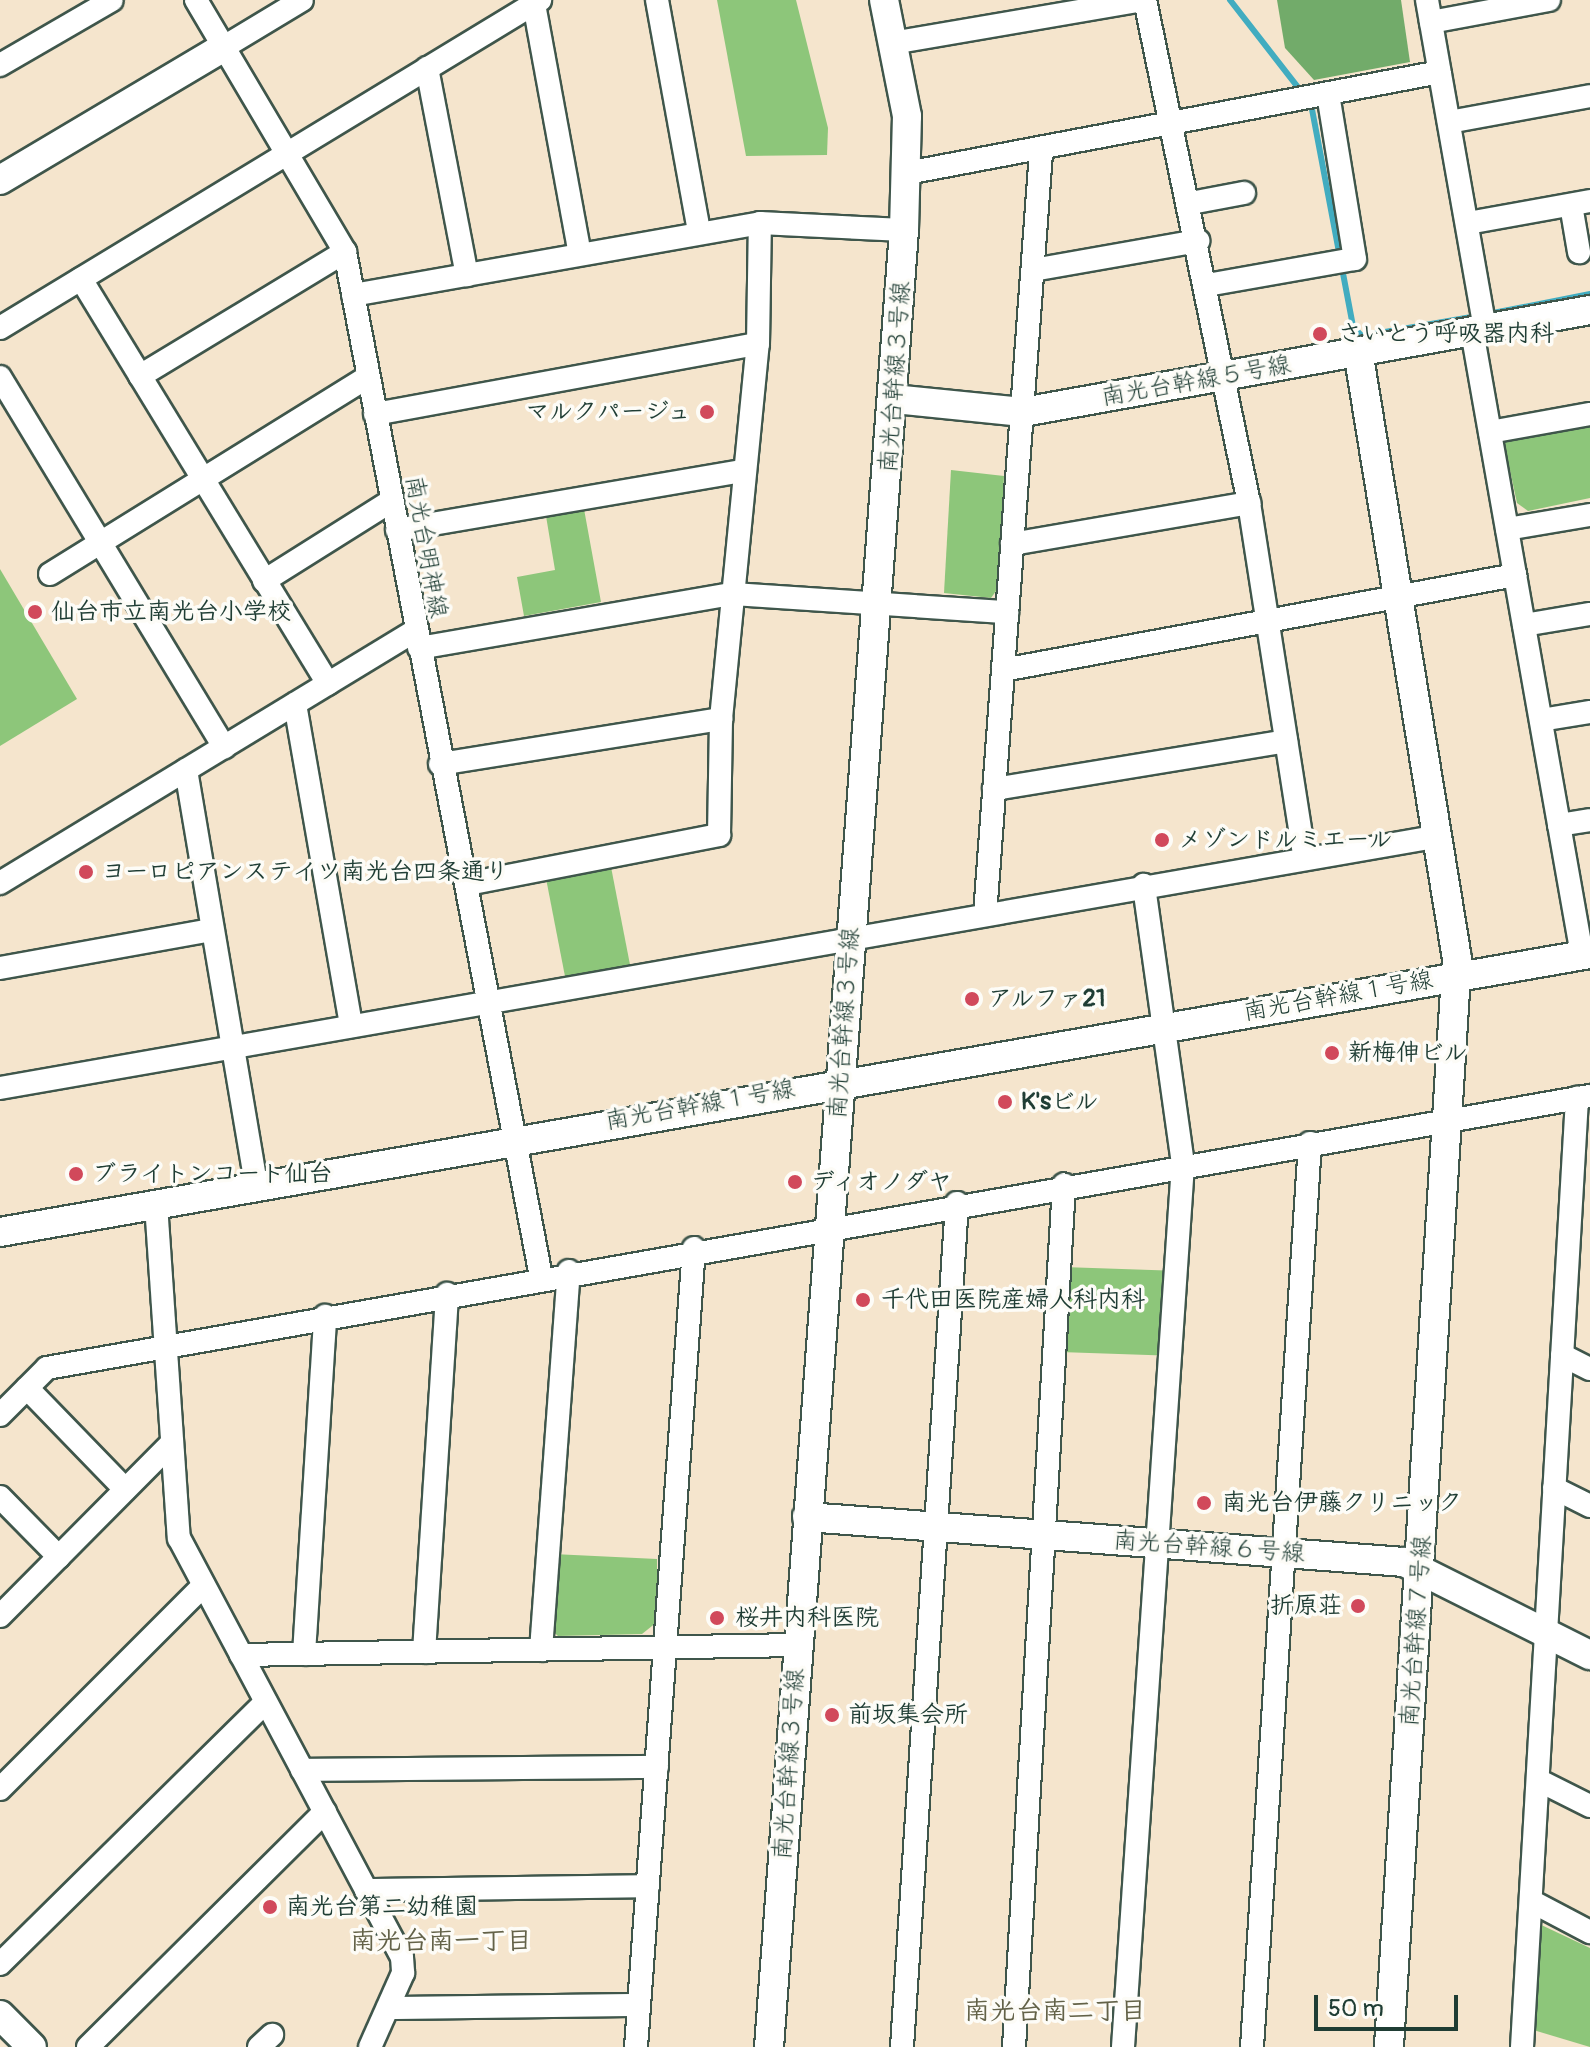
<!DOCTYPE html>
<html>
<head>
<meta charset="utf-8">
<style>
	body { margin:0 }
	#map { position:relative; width:1590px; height:2047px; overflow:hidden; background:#f5e5cd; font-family:Pangolin,"Klee One",sans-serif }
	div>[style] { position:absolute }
	.green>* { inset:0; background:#8dc67a; transform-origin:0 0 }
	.forest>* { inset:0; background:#72ab6a }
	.stream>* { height:6px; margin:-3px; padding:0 3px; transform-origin:3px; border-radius:3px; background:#41acc0 }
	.roads { filter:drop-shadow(2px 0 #3f564b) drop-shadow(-2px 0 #3f564b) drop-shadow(0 2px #3f564b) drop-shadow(0 -2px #3f564b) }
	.minor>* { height:22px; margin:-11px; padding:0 11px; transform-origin:11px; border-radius:11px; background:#fff }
	.tertiary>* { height:28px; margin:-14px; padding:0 14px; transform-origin:14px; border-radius:14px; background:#fff }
	.dots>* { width:22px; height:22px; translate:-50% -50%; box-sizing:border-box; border:4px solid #fdfcf7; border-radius:50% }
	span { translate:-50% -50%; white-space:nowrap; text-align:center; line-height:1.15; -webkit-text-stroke:7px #fdfcf7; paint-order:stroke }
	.poi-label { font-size:24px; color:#1f3d34; font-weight:700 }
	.left { translate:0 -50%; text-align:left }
	.right { translate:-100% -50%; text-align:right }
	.street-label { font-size:24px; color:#1f3d34 }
	.neighbourhood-label { font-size:26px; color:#636248; font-weight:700 }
	.scale { position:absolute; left:1314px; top:1995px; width:144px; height:36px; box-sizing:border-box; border:4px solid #1f3d34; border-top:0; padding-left:10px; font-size:24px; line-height:28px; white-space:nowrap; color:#1f3d34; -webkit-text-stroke:6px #fdfcf7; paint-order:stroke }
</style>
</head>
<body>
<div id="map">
	<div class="green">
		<i style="clip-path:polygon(717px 0,796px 0,828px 128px,827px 155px,746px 156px)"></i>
		<i style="clip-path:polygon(1590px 421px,1590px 498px,1528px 511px,1517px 503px,1503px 438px)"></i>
		<i style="clip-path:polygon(951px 470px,1004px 476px,999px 587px,991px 598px,944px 593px)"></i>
		<i style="clip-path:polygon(584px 509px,601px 602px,524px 616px,517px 577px,555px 570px,546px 516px)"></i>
		<i style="clip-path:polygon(0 569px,77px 699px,0 746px)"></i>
		<i style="left:611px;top:867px;width:103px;height:66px;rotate:79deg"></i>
		<i style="left:1063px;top:1267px;width:103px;height:85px;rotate:2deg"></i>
		<i style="clip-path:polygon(553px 1554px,657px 1559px,657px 1622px,642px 1634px,558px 1636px,548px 1627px)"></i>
		<i style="clip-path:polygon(1535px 1922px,1590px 1948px,1590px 2047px,1530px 2029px)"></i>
	</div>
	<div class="forest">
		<i style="clip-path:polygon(1277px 0,1401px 0,1410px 62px,1314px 80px,1285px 48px)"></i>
	</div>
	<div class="stream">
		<i style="left:1230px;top:0;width:132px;rotate:52.1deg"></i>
		<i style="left:1311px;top:104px;width:227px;rotate:79.3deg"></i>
		<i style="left:1353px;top:327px;width:13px;rotate:45deg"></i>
		<i style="left:1362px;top:336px;width:117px;rotate:-9.9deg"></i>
		<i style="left:1488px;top:314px;width:104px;rotate:-11.1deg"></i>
	</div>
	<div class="roads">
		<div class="minor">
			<i style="left:196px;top:0;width:293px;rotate:59.4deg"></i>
			<i style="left:345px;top:252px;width:1044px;rotate:79.17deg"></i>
			<i style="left:657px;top:0;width:236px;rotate:79.7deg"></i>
			<i style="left:1145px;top:0;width:514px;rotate:78.32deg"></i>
			<i style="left:1249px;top:503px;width:360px;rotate:81.1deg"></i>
			<i style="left:1427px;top:0;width:334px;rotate:80deg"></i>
			<i style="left:534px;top:4px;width:254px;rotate:79.6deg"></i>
			<i style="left:1431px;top:22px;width:120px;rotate:-10.6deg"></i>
			<i style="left:892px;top:43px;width:256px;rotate:-9.7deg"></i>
			<i style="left:224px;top:47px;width:91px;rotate:-31.1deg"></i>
			<i style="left:0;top:65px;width:129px;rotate:-30.1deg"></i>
			<i style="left:427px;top:68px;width:211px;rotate:79.1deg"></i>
			<i style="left:1449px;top:122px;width:143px;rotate:-10.4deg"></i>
			<i style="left:907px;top:173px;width:542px;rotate:-10.73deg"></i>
			<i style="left:1191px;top:203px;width:54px;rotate:-10.7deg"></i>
			<i style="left:1571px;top:205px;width:48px;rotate:80.3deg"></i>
			<i style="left:1468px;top:223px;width:124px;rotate:-10.2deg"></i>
			<i style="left:1033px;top:270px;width:168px;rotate:-10deg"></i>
			<i style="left:81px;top:279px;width:474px;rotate:58.6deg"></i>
			<i style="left:1207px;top:285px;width:150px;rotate:-10deg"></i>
			<i style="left:1355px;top:259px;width:166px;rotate:-99.3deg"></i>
			<i style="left:353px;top:295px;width:413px;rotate:-10deg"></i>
			<i style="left:760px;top:223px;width:144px;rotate:2.8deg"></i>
			<i style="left:0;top:328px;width:632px;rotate:-31.27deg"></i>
			<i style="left:1472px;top:331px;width:634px;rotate:80deg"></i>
			<i style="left:140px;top:376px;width:240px;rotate:-31.2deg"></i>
			<i style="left:0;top:377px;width:433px;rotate:58.8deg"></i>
			<i style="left:375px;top:414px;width:389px;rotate:-10.4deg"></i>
			<i style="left:1490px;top:432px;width:102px;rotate:-10.2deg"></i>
			<i style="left:1507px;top:529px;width:84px;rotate:-9.6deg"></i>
			<i style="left:397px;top:530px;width:350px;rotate:-9.7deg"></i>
			<i style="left:1012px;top:544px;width:241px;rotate:-9.8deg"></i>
			<i style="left:50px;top:574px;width:374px;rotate:-31.8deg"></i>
			<i style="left:264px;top:581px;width:150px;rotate:-32.2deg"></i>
			<i style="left:1524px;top:625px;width:67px;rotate:-9.5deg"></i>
			<i style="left:419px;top:648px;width:319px;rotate:-9.8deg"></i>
			<i style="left:733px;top:594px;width:275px;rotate:3.8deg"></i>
			<i style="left:1003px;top:670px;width:521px;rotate:-10.51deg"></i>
			<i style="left:295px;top:704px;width:327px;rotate:80.1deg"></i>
			<i style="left:1541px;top:720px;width:50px;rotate:-9.3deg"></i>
			<i style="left:440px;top:764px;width:285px;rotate:-9.1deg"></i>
			<i style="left:186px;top:770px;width:422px;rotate:80.4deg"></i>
			<i style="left:994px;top:789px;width:296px;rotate:-9.3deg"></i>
			<i style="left:1559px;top:825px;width:31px;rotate:-9deg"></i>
			<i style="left:0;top:883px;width:486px;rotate:-31.3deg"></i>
			<i style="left:467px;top:884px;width:257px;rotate:-11deg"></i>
			<i style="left:719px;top:835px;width:116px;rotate:-89deg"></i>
			<i style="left:721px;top:719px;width:377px;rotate:-84.4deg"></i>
			<i style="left:758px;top:344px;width:121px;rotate:-89.1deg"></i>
			<i style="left:985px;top:915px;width:765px;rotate:-85.8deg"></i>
			<i style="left:0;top:968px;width:214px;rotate:-10.2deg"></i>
			<i style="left:0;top:1088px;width:1461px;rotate:-9.93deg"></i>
			<i style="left:156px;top:1204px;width:335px;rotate:86.1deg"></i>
			<i style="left:179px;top:1538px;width:475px;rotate:62deg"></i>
			<i style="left:402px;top:1957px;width:16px;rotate:86deg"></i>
			<i style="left:403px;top:1973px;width:81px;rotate:114deg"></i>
			<i style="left:1562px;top:1355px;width:31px;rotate:27deg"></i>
			<i style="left:27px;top:1388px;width:141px;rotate:45.9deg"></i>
			<i style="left:0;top:1415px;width:66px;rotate:-45deg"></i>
			<i style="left:47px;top:1368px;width:1567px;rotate:-10deg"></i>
			<i style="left:1554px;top:1488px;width:40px;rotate:26.6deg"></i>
			<i style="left:0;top:1497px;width:84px;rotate:45.5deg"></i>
			<i style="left:0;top:1616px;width:244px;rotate:-45.2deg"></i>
			<i style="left:541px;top:1650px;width:380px;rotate:-85.8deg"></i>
			<i style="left:424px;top:1652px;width:359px;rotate:-86.3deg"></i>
			<i style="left:304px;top:1654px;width:339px;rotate:-86.4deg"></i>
			<i style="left:241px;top:1655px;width:557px;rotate:-1.03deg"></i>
			<i style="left:302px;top:1770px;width:355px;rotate:-0.5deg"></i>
			<i style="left:1538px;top:1780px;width:58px;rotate:26.6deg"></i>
			<i style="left:0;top:1789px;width:288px;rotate:-45deg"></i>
			<i style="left:366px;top:1890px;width:282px;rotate:-0.8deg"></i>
			<i style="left:1531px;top:1901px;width:67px;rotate:27.7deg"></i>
			<i style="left:0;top:1964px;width:373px;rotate:-44.6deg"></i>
			<i style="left:388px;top:2008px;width:251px;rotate:-0.7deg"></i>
			<i style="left:88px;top:2047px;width:334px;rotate:-44.8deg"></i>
			<i style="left:259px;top:2047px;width:18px;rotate:-43deg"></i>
			<i style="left:636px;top:2047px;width:801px;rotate:-85.85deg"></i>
			<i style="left:902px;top:2047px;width:846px;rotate:-86.27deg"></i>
			<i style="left:1014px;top:2047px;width:864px;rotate:-86.68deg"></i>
			<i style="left:1123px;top:2047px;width:885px;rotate:-86.11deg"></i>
			<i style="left:1183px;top:1164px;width:282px;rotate:-98deg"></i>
			<i style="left:1252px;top:2047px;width:906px;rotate:-86.33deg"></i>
			<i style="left:1522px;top:2047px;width:951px;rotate:-86.68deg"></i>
		</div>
		<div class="tertiary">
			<i style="left:0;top:180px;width:261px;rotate:-30.7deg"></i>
			<i style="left:1358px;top:351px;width:616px;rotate:80.75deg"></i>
			<i style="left:1457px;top:959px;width:1090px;rotate:93.58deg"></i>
			<i style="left:894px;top:399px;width:130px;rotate:5.8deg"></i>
			<i style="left:1023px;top:412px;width:576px;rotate:-10.2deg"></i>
			<i style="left:0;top:1232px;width:1614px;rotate:-9.92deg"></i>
			<i style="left:807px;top:1517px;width:599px;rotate:4.31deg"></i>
			<i style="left:1404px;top:1562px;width:208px;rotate:26.6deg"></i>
			<i style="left:0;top:2015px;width:45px;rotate:45deg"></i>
			<i style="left:769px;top:2047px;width:1822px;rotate:-85.75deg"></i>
			<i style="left:904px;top:230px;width:114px;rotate:-88.5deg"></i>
			<i style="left:907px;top:116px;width:118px;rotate:-101.2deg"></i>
		</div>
	</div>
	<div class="dots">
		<i style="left:1320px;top:334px;background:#d1495b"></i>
		<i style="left:707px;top:412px;background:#d1495b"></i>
		<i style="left:35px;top:612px;background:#d1495b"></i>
		<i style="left:1162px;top:840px;background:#d1495b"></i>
		<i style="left:86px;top:872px;background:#d1495b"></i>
		<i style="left:972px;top:999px;background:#d1495b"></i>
		<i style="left:1332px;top:1053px;background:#d1495b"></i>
		<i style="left:1005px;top:1102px;background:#d1495b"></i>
		<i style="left:76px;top:1174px;background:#d1495b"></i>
		<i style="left:795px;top:1182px;background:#d1495b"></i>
		<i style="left:863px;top:1300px;background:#d1495b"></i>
		<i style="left:1204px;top:1503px;background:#d1495b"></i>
		<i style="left:1358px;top:1606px;background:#d1495b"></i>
		<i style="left:717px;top:1618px;background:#d1495b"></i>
		<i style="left:832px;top:1715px;background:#d1495b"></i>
		<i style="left:270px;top:1907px;background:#d1495b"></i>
	</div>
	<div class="poi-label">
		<span class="left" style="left:1338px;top:334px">さいとう呼吸器内科</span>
		<span class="right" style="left:691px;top:412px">マルクパージュ</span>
		<span class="left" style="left:51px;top:612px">仙台市立南光台小学校</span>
		<span class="left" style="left:1178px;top:840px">メゾンドルミエール</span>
		<span class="left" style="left:102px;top:872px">ヨーロピアンステイツ南光台四条通り</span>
		<span class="left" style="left:988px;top:999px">アルファ21</span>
		<span class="left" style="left:1348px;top:1053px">新梅伸ビル</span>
		<span class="left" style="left:1021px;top:1102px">K'sビル</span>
		<span class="left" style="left:92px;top:1174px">ブライトンコート仙台</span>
		<span class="left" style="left:811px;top:1182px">ディオノダヤ</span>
		<span class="left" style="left:881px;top:1300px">千代田医院産婦人科内科</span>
		<span class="left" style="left:1222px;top:1503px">南光台伊藤クリニック</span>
		<span class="right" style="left:1342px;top:1606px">折原荘</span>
		<span class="left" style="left:735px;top:1618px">桜井内科医院</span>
		<span class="left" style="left:848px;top:1715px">前坂集会所</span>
		<span class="left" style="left:286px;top:1907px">南光台第二幼稚園</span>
	</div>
	<div class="street-label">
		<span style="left:895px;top:377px;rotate:-86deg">南光台幹線３号線</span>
		<span style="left:1196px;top:381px;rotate:-10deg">南光台幹線５号線</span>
		<span style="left:426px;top:547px;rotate:80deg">南光台明神線</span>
		<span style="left:1338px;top:996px;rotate:-10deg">南光台幹線１号線</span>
		<span style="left:844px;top:1023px;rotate:-86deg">南光台幹線３号線</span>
		<span style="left:700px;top:1105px;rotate:-10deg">南光台幹線１号線</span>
		<span style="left:1209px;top:1547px;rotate:4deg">南光台幹線６号線</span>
		<span style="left:1416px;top:1631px;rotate:-86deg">南光台幹線７号線</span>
		<span style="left:789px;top:1764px;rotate:-86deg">南光台幹線３号線</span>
	</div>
	<div class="neighbourhood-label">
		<span style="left:441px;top:1942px">南光台南一丁目</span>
		<span style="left:1055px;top:2012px">南光台南二丁目</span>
	</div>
	<div class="scale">50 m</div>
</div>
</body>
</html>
